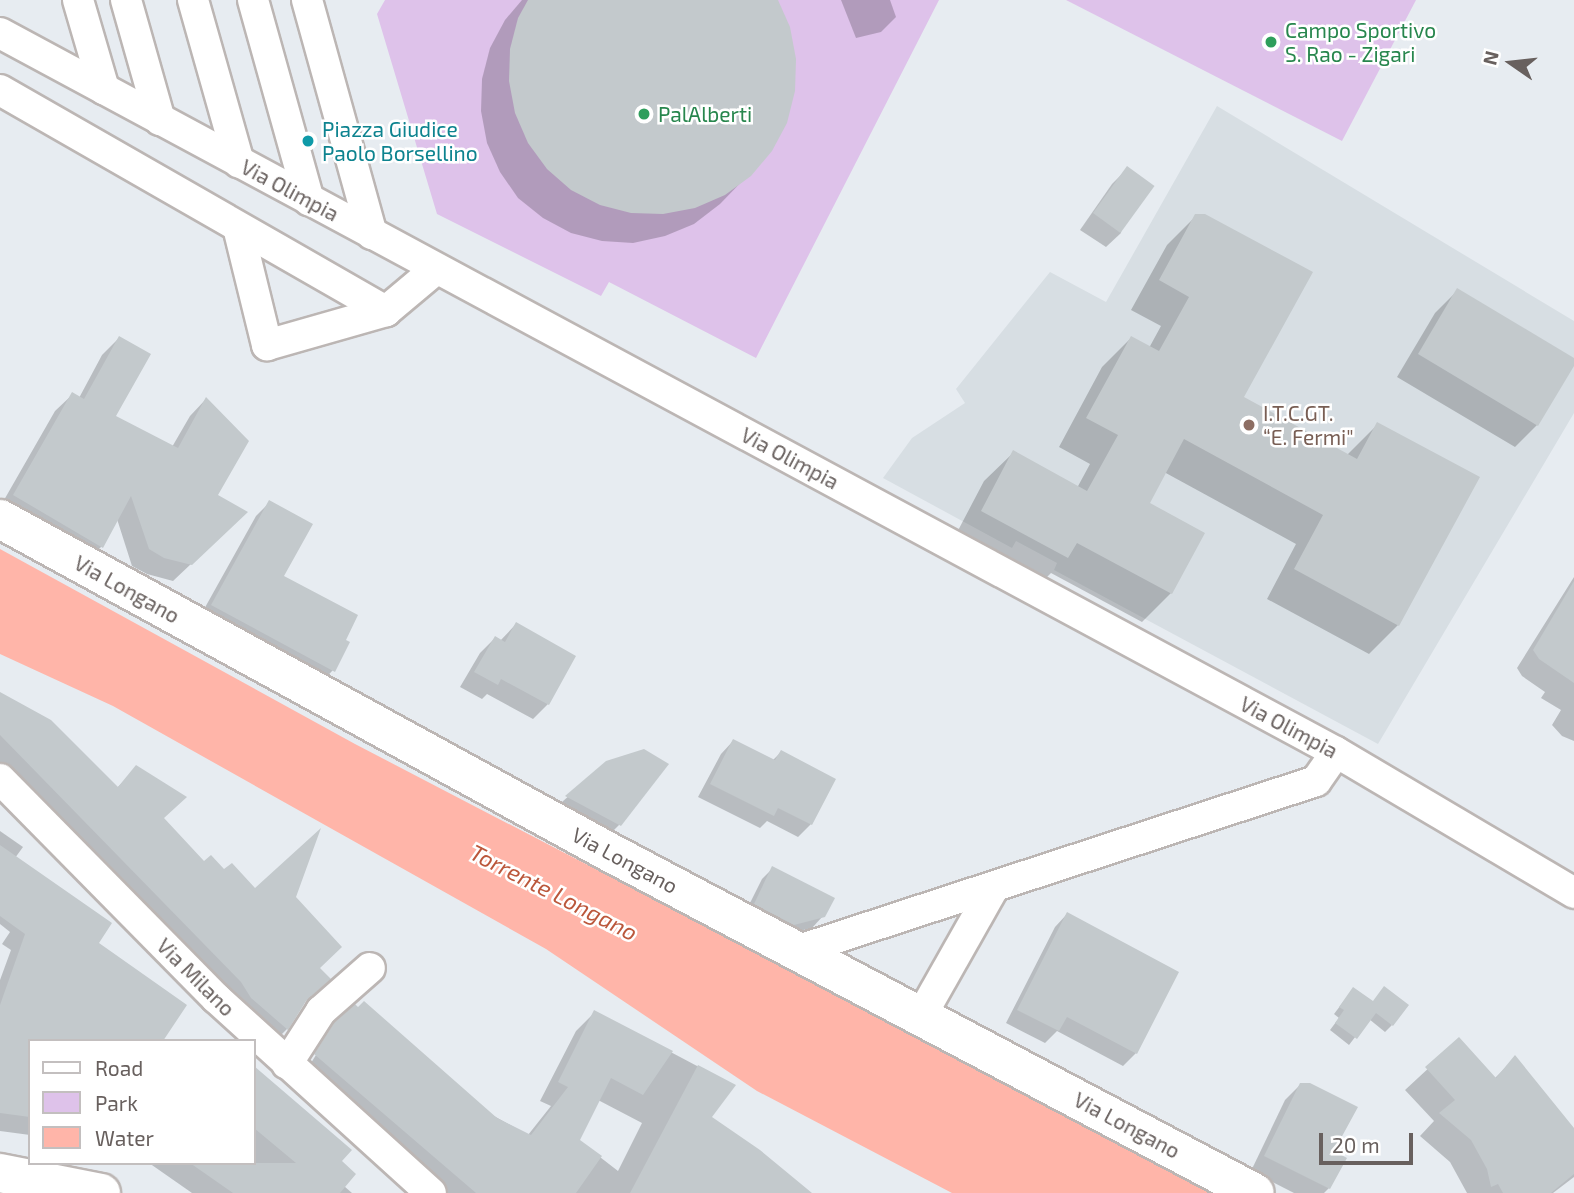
<!DOCTYPE html>
<html>
<head>
<meta charset="utf-8">
<style>
	body { margin:0 }
	#map { position:relative; width:1574px; height:1193px; overflow:hidden; background:#e7ecf1; font-family:"Exo 2",sans-serif }
	div>[style] { position:absolute }
	.education>* { inset:0; background:#d7dee3 }
	.green>* { inset:0; background:#dec2ea }
	.water>* { inset:0; background:#ffb5a9 }
	.shadow>* { inset:0; background:#0003 }
	.building>* { inset:0; background:#c3c9cc; transform-origin:0 0 }
	.roads { filter:drop-shadow(2px 0 #bcb6b4) drop-shadow(-2px 0 #bcb6b4) drop-shadow(0 2px #bcb6b4) drop-shadow(0 -2px #bcb6b4) }
	.street>* { height:30px; margin:-15px; padding:0 15px; transform-origin:15px; border-radius:15px; background:#fff }
	.secondary>* { height:38px; margin:-19px; padding:0 19px; transform-origin:19px; border-radius:19px; background:#fff }
	.dots>* { width:19px; height:19px; translate:-50% -50%; box-sizing:border-box; border:4px solid #fff; border-radius:50% }
	span { translate:-50% -50%; white-space:nowrap; text-align:center; line-height:1.15; -webkit-text-stroke:5px #fff; paint-order:stroke }
	.leisure-label { font-size:21px; color:#27864d }
	.left { translate:0 -50%; text-align:left }
	.culture-label { font-size:21px; color:#0d838f }
	.street-label { font-size:21px; color:#68605e }
	.education-label { font-size:21px; color:#785e54 }
	.water-label { font-size:23px; color:#bb573b; font-style:italic }
	.legend { position:absolute; left:28px; top:1039px; width:228px; height:126px; box-sizing:border-box; background:#fff; border:2px solid #c3bfbf; margin:0; padding:9px 12px; list-style:none; font-size:21px; color:#68605e }
	.legend li { display:flex; align-items:center; gap:14px; height:35px }
	.legend b { width:35px; border:2px solid #c3bfbf }
	.north { position:absolute; left:1476px; top:28px; width:70px; height:70px; -webkit-text-stroke:5px #fff; paint-order:stroke; rotate:284deg; font-size:19px; font-weight:700; line-height:28px; text-align:center; color:#68605e }
	.north::after { content:''; display:block; margin:auto; width:24px; height:32px; background:#68605e; clip-path:polygon(50% 0,100% 100%,50% 72%,0 100%) }
	.scale { position:absolute; left:1319px; top:1133px; width:94px; height:32px; box-sizing:border-box; border:4px solid #68605e; border-top:0; padding-left:9px; font-size:21px; line-height:24px; white-space:nowrap; color:#68605e; -webkit-text-stroke:5px #fff; paint-order:stroke }
</style>
</head>
<body>
<div id="map">
	<div class="education">
		<i style="clip-path:polygon(1217px 106px,1574px 321px,1574px 413px,1378px 744px,1054px 570px,1057px 563px,1016px 541px,1012px 548px,883px 478px,912px 438px,965px 403px,956px 389px,1050px 272px,1106px 302px)"></i>
	</div>
	<div class="green">
		<i style="clip-path:polygon(385px 0,939px 0,756px 358px,609px 282px,601px 296px,437px 214px,377px 14px)"></i>
		<i style="clip-path:polygon(1066px 0,1416px 0,1342px 141px)"></i>
	</div>
	<div class="water">
		<i style="clip-path:polygon(0 549px,355px 744px,1218px 1193px,952px 1193px,757px 1091px,546px 949px,113px 706px,0 654px)"></i>
	</div>
	<div class="shadow">
		<i style="clip-path:polygon(522px 0,776px 0,749px 174px,720px 204px,694px 224px,665px 236px,633px 243px,602px 241px,571px 233px,543px 218px,518px 198px,500px 172px,487px 143px,481px 111px,482px 79px,490px 48px,505px 20px)"></i>
		<i style="clip-path:polygon(841px 0,890px 0,896px 17px,881px 32px,856px 38px)"></i>
		<i style="clip-path:polygon(1127px 169px,1121px 233px,1106px 247px,1080px 230px,1112px 184px)"></i>
		<i style="clip-path:polygon(1196px 216px,1242px 398px,1347px 455px,1378px 424px,1398px 625px,1369px 654px,1267px 599px,1296px 544px,1164px 472px,1147px 504px,1203px 534px,1171px 593px,1142px 622px,1051px 573px,1038px 586px,953px 540px,984px 481px,1013px 453px,1077px 488px,1090px 464px,1059px 447px,1102px 367px,1131px 338px,1149px 348px,1161px 326px,1131px 310px,1167px 245px)"></i>
		<i style="clip-path:polygon(1457px 291px,1574px 360px,1537px 425px,1515px 447px,1397px 377px,1435px 313px)"></i>
		<i style="clip-path:polygon(119px 338px,114px 417px,172px 447px,190px 416px,206px 399px,216px 495px,228px 529px,173px 581px,147px 574px,132px 566px,117px 519px,101px 547px,84px 564px,0 507px,55px 411px,73px 394px,79px 398px,102px 355px)"></i>
		<i style="clip-path:polygon(270px 502px,281px 577px,333px 670px,319px 685px,198px 620px,256px 516px)"></i>
		<i style="clip-path:polygon(1574px 577px,1574px 741px,1562px 736px,1552px 725px,1561px 710px,1541px 698px,1545px 692px,1522px 676px,1517px 668px)"></i>
		<i style="clip-path:polygon(516px 624px,573px 657px,548px 704px,533px 719px,487px 694px,482px 699px,460px 687px,480px 653px,495px 638px,500px 641px)"></i>
		<i style="clip-path:polygon(0 694px,117px 788px,136px 768px,162px 819px,204px 864px,255px 890px,294px 897px,318px 968px,303px 1004px,287px 1029px,271px 1045px,0 768px)"></i>
		<i style="clip-path:polygon(733px 741px,772px 761px,781px 752px,811px 824px,798px 837px,767px 821px,760px 828px,698px 797px,721px 754px)"></i>
		<i style="clip-path:polygon(607px 762px,620px 824px,606px 838px,553px 810px)"></i>
		<i style="clip-path:polygon(0 831px,23px 847px,15px 858px,109px 924px,30px 1041px,30px 1135px,0 1131px,0 980px,11px 950px,2px 944px,10px 932px,0 924px)"></i>
		<i style="clip-path:polygon(773px 868px,823px 916px,812px 928px,782px 935px,744px 915px,762px 879px)"></i>
		<i style="clip-path:polygon(1067px 914px,1136px 1053px,1123px 1066px,1057px 1031px,1045px 1043px,1006px 1023px,1055px 927px)"></i>
		<i style="clip-path:polygon(1353px 989px,1372px 1003px,1392px 1025px,1385px 1032px,1369px 1019px,1349px 1045px,1330px 1030px,1339px 1018px,1334px 1014px)"></i>
		<i style="clip-path:polygon(evenodd,595px 1012px,733px 1085px,709px 1118px,810px 1193px,435px 1193px,296px 1074px,324px 1035px,308px 1061px,311px 1063px,334px 1026px,528px 1135px,551px 1106px,540px 1101px,576px 1031px,595px 1012px,598px 1100px,642px 1123px,618px 1171px,578px 1140px,598px 1100px)"></i>
		<i style="clip-path:polygon(1459px 1040px,1494px 1079px,1515px 1058px,1574px 1131px,1574px 1177px,1553px 1193px,1467px 1193px,1450px 1162px,1420px 1136px,1434px 1121px,1405px 1090px)"></i>
		<i style="clip-path:polygon(254px 1069px,349px 1150px,339px 1162px,344px 1186px,352px 1193px,192px 1193px,149px 1163px,254px 1163px)"></i>
		<i style="clip-path:polygon(1300px 1085px,1332px 1152px,1329px 1188px,1324px 1193px,1294px 1193px,1251px 1171px,1285px 1100px)"></i>
	</div>
	<div class="building">
		<i style="clip-path:polygon(528px 0,778px 0,790px 27px,796px 59px,795px 91px,787px 123px,772px 151px,751px 176px,725px 195px,695px 208px,663px 214px,631px 213px,600px 205px,571px 190px,547px 169px,528px 143px,515px 113px,509px 81px,510px 49px,518px 18px)"></i>
		<i style="left:1127px;top:166px;width:34px;height:58px;rotate:36deg"></i>
		<i style="clip-path:polygon(1195px 214px,1205px 214px,1313px 272px,1244px 397px,1357px 459px,1377px 422px,1480px 477px,1399px 626px,1294px 569px,1323px 515px,1184px 439px,1150px 503px,1205px 533px,1172px 594px,1077px 543px,1068px 558px,981px 511px,1013px 450px,1087px 491px,1118px 435px,1086px 418px,1131px 336px,1159px 351px,1189px 297px,1159px 280px)"></i>
		<i style="clip-path:polygon(1457px 288px,1574px 358px,1574px 366px,1538px 426px,1418px 354px)"></i>
		<i style="clip-path:polygon(119px 336px,151px 354px,116px 416px,178px 448px,206px 397px,249px 441px,218px 495px,248px 512px,192px 565px,164px 558px,149px 549px,131px 496px,103px 548px,13px 495px,72px 392px,84px 399px)"></i>
		<i style="clip-path:polygon(269px 500px,313px 524px,284px 576px,358px 615px,346px 640px,350px 642px,335px 672px,211px 605px)"></i>
		<i style="clip-path:polygon(1574px 581px,1574px 683px,1539px 659px,1533px 650px)"></i>
		<i style="clip-path:polygon(516px 622px,576px 656px,549px 705px,501px 679px,498px 685px,474px 672px,495px 636px,505px 642px)"></i>
		<i style="clip-path:polygon(0 692px,51px 720px,118px 787px,136px 765px,187px 797px,164px 818px,204px 861px,211px 855px,224px 869px,232px 863px,255px 888px,321px 828px,296px 897px,342px 947px,320px 968px,331px 979px,306px 1001px,288px 1030px,251px 998px,241px 982px,0 735px)"></i>
		<i style="clip-path:polygon(733px 739px,775px 760px,781px 750px,836px 779px,812px 825px,778px 808px,774px 816px,710px 784px)"></i>
		<i style="clip-path:polygon(644px 749px,669px 764px,621px 826px,565px 796px,606px 761px)"></i>
		<i style="clip-path:polygon(0 845px,112px 923px,99px 943px,187px 1005px,163px 1041px,30px 1041px,30px 1117px,0 1113px,0 1005px,25px 934px,0 916px)"></i>
		<i style="clip-path:polygon(772px 866px,835px 898px,825px 917px,794px 925px,754px 904px)"></i>
		<i style="clip-path:polygon(1067px 912px,1179px 972px,1137px 1054px,1067px 1017px,1059px 1031px,1017px 1010px)"></i>
		<i style="clip-path:polygon(1384px 986px,1409px 1005px,1393px 1026px,1376px 1013px,1357px 1039px,1335px 1023px,1344px 1010px,1339px 1007px,1353px 987px,1373px 1001px)"></i>
		<i style="clip-path:polygon(364px 1001px,497px 1118px,531px 1135px,568px 1087px,558px 1082px,594px 1010px,673px 1051px,643px 1095px,611px 1078px,580px 1140px,602px 1156px,576px 1193px,476px 1193px,314px 1054px,334px 1023px,355px 1004px,358px 1007px)"></i>
		<i style="clip-path:polygon(1459px 1037px,1496px 1078px,1515px 1055px,1574px 1128px,1574px 1174px,1551px 1193px,1503px 1193px,1498px 1184px,1491px 1187px,1487px 1169px,1471px 1140px,1439px 1113px,1455px 1100px,1425px 1067px)"></i>
		<i style="clip-path:polygon(698px 1065px,736px 1085px,712px 1117px,760px 1150px,812px 1193px,630px 1193px)"></i>
		<i style="clip-path:polygon(254px 1066px,352px 1150px,342px 1161px,356px 1174px,340px 1193px,233px 1193px,190px 1163px,296px 1163px,254px 1128px)"></i>
		<i style="clip-path:polygon(1300px 1083px,1310px 1083px,1358px 1107px,1334px 1151px,1347px 1158px,1330px 1189px,1264px 1156px)"></i>
	</div>
	<div class="roads">
		<div class="street">
			<i style="left:78px;top:0;width:93px;rotate:73.7deg"></i>
			<i style="left:126px;top:0;width:125px;rotate:74.2deg"></i>
			<i style="left:193px;top:0;width:169px;rotate:74.2deg"></i>
			<i style="left:253px;top:0;width:208px;rotate:74.4deg"></i>
			<i style="left:307px;top:0;width:243px;rotate:74.5deg"></i>
			<i style="left:0;top:33px;width:1517px;rotate:28.29deg"></i>
			<i style="left:1336px;top:752px;width:277px;rotate:30.6deg"></i>
			<i style="left:0;top:90px;width:445px;rotate:29.8deg"></i>
			<i style="left:238px;top:227px;width:122px;rotate:76.2deg"></i>
			<i style="left:267px;top:345px;width:124px;rotate:-15.9deg"></i>
			<i style="left:386px;top:311px;width:65px;rotate:-40deg"></i>
			<i style="left:0;top:779px;width:308px;rotate:45.4deg"></i>
			<i style="left:216px;top:998px;width:290px;rotate:42.2deg"></i>
			<i style="left:796px;top:951px;width:547px;rotate:-18.1deg"></i>
			<i style="left:1316px;top:781px;width:35px;rotate:-55deg"></i>
			<i style="left:921px;top:1016px;width:148px;rotate:-60.5deg"></i>
			<i style="left:287px;top:1064px;width:63px;rotate:-57.3deg"></i>
			<i style="left:321px;top:1011px;width:65px;rotate:-41.3deg"></i>
		</div>
		<div class="secondary">
			<i style="left:0;top:519px;width:694px;rotate:28.67deg"></i>
			<i style="left:609px;top:852px;width:730px;rotate:27.83deg"></i>
			<i style="left:0;top:1173px;width:103px;rotate:11.2deg"></i>
		</div>
	</div>
	<div class="dots">
		<i style="left:1271px;top:42px;background:#2e9e5b"></i>
		<i style="left:644px;top:114px;background:#2e9e5b"></i>
		<i style="left:308px;top:141px;background:#0f9aa8"></i>
		<i style="left:1249px;top:425px;background:#8d6e63"></i>
	</div>
	<div class="leisure-label">
		<span class="left" style="left:1285px;top:42px">Campo Sportivo<br>S. Rao - Zigari</span>
		<span class="left" style="left:658px;top:114px">PalAlberti</span>
	</div>
	<div class="culture-label">
		<span class="left" style="left:322px;top:141px">Piazza Giudice<br>Paolo Borsellino</span>
	</div>
	<div class="street-label">
		<span style="left:290px;top:190px;rotate:28deg">Via Olimpia</span>
		<span style="left:790px;top:458px;rotate:28deg">Via Olimpia</span>
		<span style="left:127px;top:589px;rotate:29deg">Via Longano</span>
		<span style="left:1289px;top:727px;rotate:28deg">Via Olimpia</span>
		<span style="left:625px;top:860px;rotate:28deg">Via Longano</span>
		<span style="left:196px;top:977px;rotate:45deg">Via Milano</span>
		<span style="left:1127px;top:1125px;rotate:28deg">Via Longano</span>
	</div>
	<div class="education-label">
		<span class="left" style="left:1263px;top:425px">I.T.C.GT.<br>“E. Fermi"</span>
	</div>
	<div class="water-label">
		<span style="left:554px;top:892px;rotate:27deg">Torrente Longano</span>
	</div>
	<ul class="legend">
	<li><b style="height:9px;background:#fff"></b>Road</li>
	<li><b style="height:19px;background:#dec2ea"></b>Park</li>
	<li><b style="height:19px;background:#ffb5a9"></b>Water</li>
	</ul>
	<div class="north">N</div>
	<div class="scale">20 m</div>
</div>
</body>
</html>
